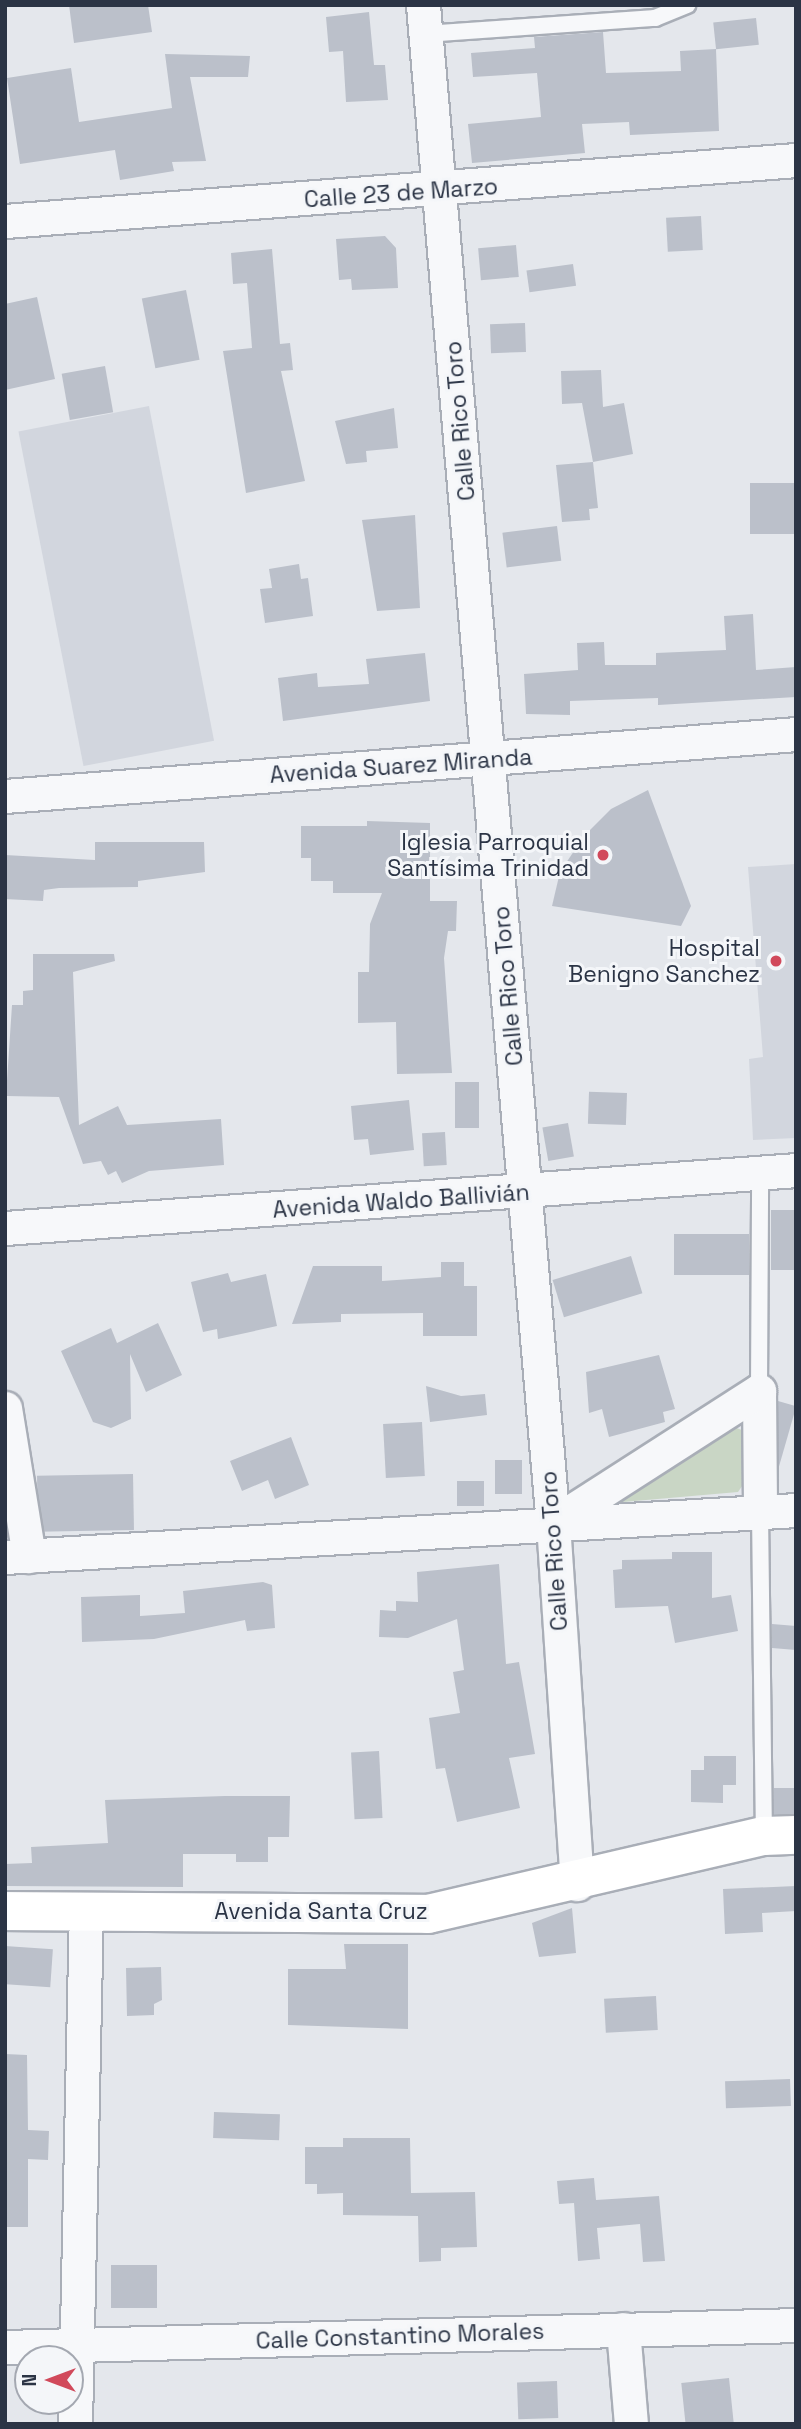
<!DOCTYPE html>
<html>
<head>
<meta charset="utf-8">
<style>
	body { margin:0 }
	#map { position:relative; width:801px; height:2429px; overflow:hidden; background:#e4e7ec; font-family:"Space Grotesk",sans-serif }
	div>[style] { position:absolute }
	.built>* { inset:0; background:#d2d6de; transform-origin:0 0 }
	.green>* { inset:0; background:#c9d6c5 }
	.building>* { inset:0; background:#bbc0ca; transform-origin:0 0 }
	.roads { filter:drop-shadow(2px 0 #a9aeb7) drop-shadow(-2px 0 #a9aeb7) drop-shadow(0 2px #a9aeb7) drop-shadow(0 -2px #a9aeb7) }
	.lane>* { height:16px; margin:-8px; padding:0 8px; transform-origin:8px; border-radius:8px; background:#f7f8fa }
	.street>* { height:33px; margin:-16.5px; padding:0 16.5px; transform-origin:16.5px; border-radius:16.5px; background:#f7f8fa }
	.primary>* { height:38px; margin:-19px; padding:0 19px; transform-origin:19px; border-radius:19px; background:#fff }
	.dots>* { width:19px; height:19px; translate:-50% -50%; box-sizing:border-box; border:4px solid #f4f6f9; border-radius:50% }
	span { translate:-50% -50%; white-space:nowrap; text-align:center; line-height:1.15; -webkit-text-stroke:6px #f4f6f9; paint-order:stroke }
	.street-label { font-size:23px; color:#2b3445 }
	.poi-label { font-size:23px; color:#2b3445 }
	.right { translate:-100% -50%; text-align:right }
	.frame { position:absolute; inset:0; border:7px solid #2b3445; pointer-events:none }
	.north { position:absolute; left:14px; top:2345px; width:70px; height:70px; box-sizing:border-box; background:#f4f6f9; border:2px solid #a4a8b1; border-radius:50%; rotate:270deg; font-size:19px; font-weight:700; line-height:28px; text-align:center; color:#2b3445 }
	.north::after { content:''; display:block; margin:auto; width:24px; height:32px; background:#d1495b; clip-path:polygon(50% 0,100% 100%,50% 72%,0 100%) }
</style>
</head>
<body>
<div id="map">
	<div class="built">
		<i style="left:149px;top:406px;width:341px;height:133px;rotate:79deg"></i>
		<i style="clip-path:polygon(796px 864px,796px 1138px,753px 1140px,749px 1059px,763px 1057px,748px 867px)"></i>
	</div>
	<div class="green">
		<i style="clip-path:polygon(726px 1424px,747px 1432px,747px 1479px,738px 1492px,600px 1504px)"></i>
	</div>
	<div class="building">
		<i style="clip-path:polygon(69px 5px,148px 5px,152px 32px,74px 43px)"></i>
		<i style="clip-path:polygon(369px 12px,374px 65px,385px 65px,388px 100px,346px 102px,343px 51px,329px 52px,326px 17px)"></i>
		<i style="left:756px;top:18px;width:27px;height:43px;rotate:84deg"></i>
		<i style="clip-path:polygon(603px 32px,606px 73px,681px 71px,680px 51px,716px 49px,719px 131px,630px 135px,629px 122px,582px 124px,585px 153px,472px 163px,468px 124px,541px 117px,537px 73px,473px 77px,471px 53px,535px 48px,534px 37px)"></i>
		<i style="clip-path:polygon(165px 54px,250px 56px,248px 77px,190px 77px,206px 161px,172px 162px,174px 171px,120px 180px,115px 150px,20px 164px,7px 78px,71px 68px,79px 122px,172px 108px)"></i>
		<i style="left:701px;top:216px;width:34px;height:35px;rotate:87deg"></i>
		<i style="clip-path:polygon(385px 236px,396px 248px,398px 288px,352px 290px,351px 279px,339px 280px,336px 239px)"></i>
		<i style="left:516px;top:245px;width:32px;height:38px;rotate:85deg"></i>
		<i style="clip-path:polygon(272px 249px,280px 344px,290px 343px,293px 370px,281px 371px,305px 481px,246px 493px,223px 351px,252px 348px,247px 283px,233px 284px,231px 253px)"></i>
		<i style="left:573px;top:264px;width:22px;height:47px;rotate:82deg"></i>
		<i style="left:186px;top:290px;width:71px;height:45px;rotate:79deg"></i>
		<i style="clip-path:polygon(37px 297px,55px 379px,5px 390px,5px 304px)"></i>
		<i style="left:525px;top:323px;width:29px;height:35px;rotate:88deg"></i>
		<i style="left:105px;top:366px;width:47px;height:44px;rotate:80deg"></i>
		<i style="clip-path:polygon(601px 370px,603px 407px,624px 403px,633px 454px,593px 462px,582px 403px,562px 404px,561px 371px)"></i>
		<i style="clip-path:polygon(394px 408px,398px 448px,366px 451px,367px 462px,346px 464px,335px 421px)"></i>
		<i style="clip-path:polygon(593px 462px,598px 508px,589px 509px,590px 520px,562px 522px,556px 465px)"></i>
		<i style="left:796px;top:483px;width:51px;height:46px;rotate:90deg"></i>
		<i style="clip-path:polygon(415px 515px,420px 608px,377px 611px,362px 520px)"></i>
		<i style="left:557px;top:526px;width:35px;height:55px;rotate:83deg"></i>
		<i style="clip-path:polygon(299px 564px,301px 579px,308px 578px,313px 616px,265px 623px,260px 589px,272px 588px,269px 569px)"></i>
		<i style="clip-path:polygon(753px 614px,756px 670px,796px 667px,796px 697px,658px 705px,658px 698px,570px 701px,570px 715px,526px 714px,524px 674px,578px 670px,577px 643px,604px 642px,605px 665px,656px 665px,656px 653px,726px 650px,724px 616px)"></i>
		<i style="clip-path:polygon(425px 653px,430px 701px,283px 721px,278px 678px,317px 673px,318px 687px,369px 684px,366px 659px)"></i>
		<i style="clip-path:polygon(648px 790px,691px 906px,681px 926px,552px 906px,560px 872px,584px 836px,611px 809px)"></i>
		<i style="clip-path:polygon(367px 821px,430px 823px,430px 901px,457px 901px,456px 931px,448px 931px,444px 958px,452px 1073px,397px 1074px,396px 1022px,358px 1023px,358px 972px,369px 972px,370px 924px,382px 893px,333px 893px,333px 881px,311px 881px,311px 858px,301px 858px,301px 826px,367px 826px)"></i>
		<i style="clip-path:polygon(95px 842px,204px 842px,205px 872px,138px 881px,138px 887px,59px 888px,44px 890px,43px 901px,5px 899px,5px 855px,95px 860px)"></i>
		<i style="clip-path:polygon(33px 954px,114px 954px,115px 961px,73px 972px,79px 1125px,118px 1106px,127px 1125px,221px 1119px,224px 1165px,149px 1171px,122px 1183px,116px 1171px,108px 1175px,101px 1161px,83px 1164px,59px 1097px,6px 1096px,12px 1005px,23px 1005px,23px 991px,33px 990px)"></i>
		<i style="left:455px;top:1082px;width:24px;height:46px"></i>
		<i style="left:627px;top:1093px;width:32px;height:38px;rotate:92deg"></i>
		<i style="clip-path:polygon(409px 1100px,414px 1150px,370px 1155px,368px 1139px,354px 1140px,351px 1106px)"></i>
		<i style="left:568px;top:1123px;width:34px;height:26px;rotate:80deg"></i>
		<i style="left:445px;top:1132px;width:33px;height:23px;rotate:87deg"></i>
		<i style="left:796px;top:1210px;width:60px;height:25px;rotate:90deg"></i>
		<i style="left:749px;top:1234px;width:41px;height:75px;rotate:90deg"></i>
		<i style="left:631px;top:1256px;width:39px;height:82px;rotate:73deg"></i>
		<i style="clip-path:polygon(441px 1262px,464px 1262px,464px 1286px,477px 1286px,477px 1336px,423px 1336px,423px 1313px,341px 1314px,341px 1322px,292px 1324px,313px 1266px,382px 1266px,382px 1281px,441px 1277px)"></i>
		<i style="clip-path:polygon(228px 1273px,231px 1282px,266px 1274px,277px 1326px,218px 1339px,217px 1329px,203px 1332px,191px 1282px)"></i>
		<i style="clip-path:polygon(158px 1323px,182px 1375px,146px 1392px,130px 1354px,131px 1419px,111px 1428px,93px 1422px,61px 1351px,111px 1328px,117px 1343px)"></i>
		<i style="clip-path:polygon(659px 1355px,675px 1409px,663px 1412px,665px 1422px,609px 1437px,602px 1409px,589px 1413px,586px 1372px)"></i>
		<i style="clip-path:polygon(426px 1386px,461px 1396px,485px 1394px,487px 1415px,430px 1422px)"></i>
		<i style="left:778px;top:1401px;width:19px;height:65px;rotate:16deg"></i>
		<i style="left:422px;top:1422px;width:54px;height:39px;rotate:87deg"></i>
		<i style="clip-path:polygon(291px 1437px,309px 1485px,275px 1499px,268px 1480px,242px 1491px,230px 1461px)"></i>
		<i style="left:495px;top:1460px;width:27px;height:34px"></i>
		<i style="left:133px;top:1474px;width:56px;height:96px;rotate:89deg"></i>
		<i style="left:457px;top:1481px;width:27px;height:25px"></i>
		<i style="clip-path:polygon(672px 1552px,712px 1552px,712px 1598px,731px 1595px,738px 1631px,675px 1643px,668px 1606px,615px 1608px,613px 1570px,622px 1569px,622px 1560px,672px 1559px)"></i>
		<i style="clip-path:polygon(499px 1564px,506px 1664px,519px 1662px,535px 1754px,509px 1758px,520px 1808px,457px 1822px,445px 1768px,436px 1769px,429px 1718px,460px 1713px,453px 1672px,464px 1670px,457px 1619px,408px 1638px,379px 1637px,380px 1610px,396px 1611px,396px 1601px,418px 1602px,417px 1572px)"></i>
		<i style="clip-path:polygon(263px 1582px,272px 1585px,275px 1628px,247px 1631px,245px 1620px,154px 1639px,82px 1642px,81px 1597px,140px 1595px,140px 1616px,185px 1613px,183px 1591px)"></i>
		<i style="clip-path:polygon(772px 1624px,796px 1626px,796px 1650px,772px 1648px)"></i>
		<i style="left:379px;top:1751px;width:67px;height:28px;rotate:87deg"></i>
		<i style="clip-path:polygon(704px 1756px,736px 1756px,736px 1785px,723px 1785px,723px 1803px,691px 1802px,691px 1770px,704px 1770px)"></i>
		<i style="left:774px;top:1788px;width:22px;height:26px"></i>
		<i style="clip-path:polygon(225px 1796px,290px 1796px,289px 1837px,268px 1837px,268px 1862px,236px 1862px,236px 1854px,183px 1854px,183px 1887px,5px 1886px,5px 1864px,32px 1863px,31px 1847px,108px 1843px,105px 1800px)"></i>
		<i style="clip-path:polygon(796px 1886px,796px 1911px,762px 1913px,763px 1932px,725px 1934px,723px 1889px)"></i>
		<i style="clip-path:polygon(572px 1908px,576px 1953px,539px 1957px,532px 1923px)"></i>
		<i style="clip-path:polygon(344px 1944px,408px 1944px,408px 2029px,288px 2025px,288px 1969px,346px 1969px)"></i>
		<i style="left:5px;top:1946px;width:48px;height:38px;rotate:4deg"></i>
		<i style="clip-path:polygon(161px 1967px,162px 2000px,154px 2004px,154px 2015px,127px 2016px,126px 1968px)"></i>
		<i style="left:656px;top:1996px;width:34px;height:52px;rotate:87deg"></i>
		<i style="clip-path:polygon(5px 2054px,27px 2055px,28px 2130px,49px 2131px,48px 2160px,28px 2159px,28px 2227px,5px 2227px)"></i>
		<i style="left:790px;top:2079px;width:27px;height:65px;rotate:88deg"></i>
		<i style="left:214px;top:2112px;width:66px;height:26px;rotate:2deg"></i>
		<i style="clip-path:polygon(343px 2138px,410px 2138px,411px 2193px,475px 2192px,477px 2247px,441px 2248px,441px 2261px,419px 2262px,418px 2216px,343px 2215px,343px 2193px,317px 2194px,317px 2184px,305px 2184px,305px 2147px,343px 2147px)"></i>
		<i style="clip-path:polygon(594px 2178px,596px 2200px,659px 2196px,665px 2261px,643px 2262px,640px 2224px,597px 2228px,600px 2259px,578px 2261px,574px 2203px,559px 2204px,557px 2181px)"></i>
		<i style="left:111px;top:2265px;width:46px;height:43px"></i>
		<i style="left:729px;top:2378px;width:46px;height:48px;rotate:84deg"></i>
		<i style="left:557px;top:2381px;width:37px;height:40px;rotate:88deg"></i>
	</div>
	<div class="roads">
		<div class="lane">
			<i style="left:425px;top:34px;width:231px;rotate:-4deg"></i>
			<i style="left:655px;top:18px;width:35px;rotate:-22deg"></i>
			<i style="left:759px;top:1391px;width:219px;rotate:-89.7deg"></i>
			<i style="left:760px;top:1512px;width:324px;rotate:89.3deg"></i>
		</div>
		<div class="street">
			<i style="left:423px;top:5px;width:1524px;rotate:85.11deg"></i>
			<i style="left:553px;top:1523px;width:362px;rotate:86.2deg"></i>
			<i style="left:5px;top:221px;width:793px;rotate:-4.41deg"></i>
			<i style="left:5px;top:796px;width:793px;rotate:-4.48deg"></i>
			<i style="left:5px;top:1228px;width:793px;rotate:-4.19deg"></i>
			<i style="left:759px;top:1391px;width:121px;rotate:89.5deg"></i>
			<i style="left:5px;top:1408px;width:150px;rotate:80.8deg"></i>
			<i style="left:553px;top:1523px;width:245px;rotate:-32.7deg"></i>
			<i style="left:5px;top:1557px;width:792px;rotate:-3.4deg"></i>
			<i style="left:623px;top:2329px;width:95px;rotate:85.2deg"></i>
			<i style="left:5px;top:2347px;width:791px;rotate:-1.59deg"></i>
			<i style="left:75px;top:2424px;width:515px;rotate:-88.78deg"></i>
		</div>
		<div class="primary">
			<i style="left:5px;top:1911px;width:423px;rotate:0.4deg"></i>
			<i style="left:428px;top:1914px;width:345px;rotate:-13.1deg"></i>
			<i style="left:764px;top:1836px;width:32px;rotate:-2deg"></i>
		</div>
	</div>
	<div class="dots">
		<i style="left:603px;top:855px;background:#d1495b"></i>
		<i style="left:776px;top:961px;background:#d1495b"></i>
	</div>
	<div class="street-label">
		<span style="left:401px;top:193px;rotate:-4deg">Calle 23 de Marzo</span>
		<span style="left:460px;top:421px;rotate:-95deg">Calle Rico Toro</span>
		<span style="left:401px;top:766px;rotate:-4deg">Avenida Suarez Miranda</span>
		<span style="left:508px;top:986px;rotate:-95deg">Calle Rico Toro</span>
		<span style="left:401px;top:1201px;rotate:-4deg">Avenida Waldo Ballivián</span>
		<span style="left:554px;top:1551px;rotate:-94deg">Calle Rico Toro</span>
		<span style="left:321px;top:1911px">Avenida Santa Cruz</span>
		<span style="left:400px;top:2336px;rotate:-2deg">Calle Constantino Morales</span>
	</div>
	<div class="poi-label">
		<span class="right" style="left:589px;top:855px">Iglesia Parroquial<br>Santísima Trinidad</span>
		<span class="right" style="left:760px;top:961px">Hospital<br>Benigno Sanchez</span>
	</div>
	<div class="frame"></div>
	<div class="north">N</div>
</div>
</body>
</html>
